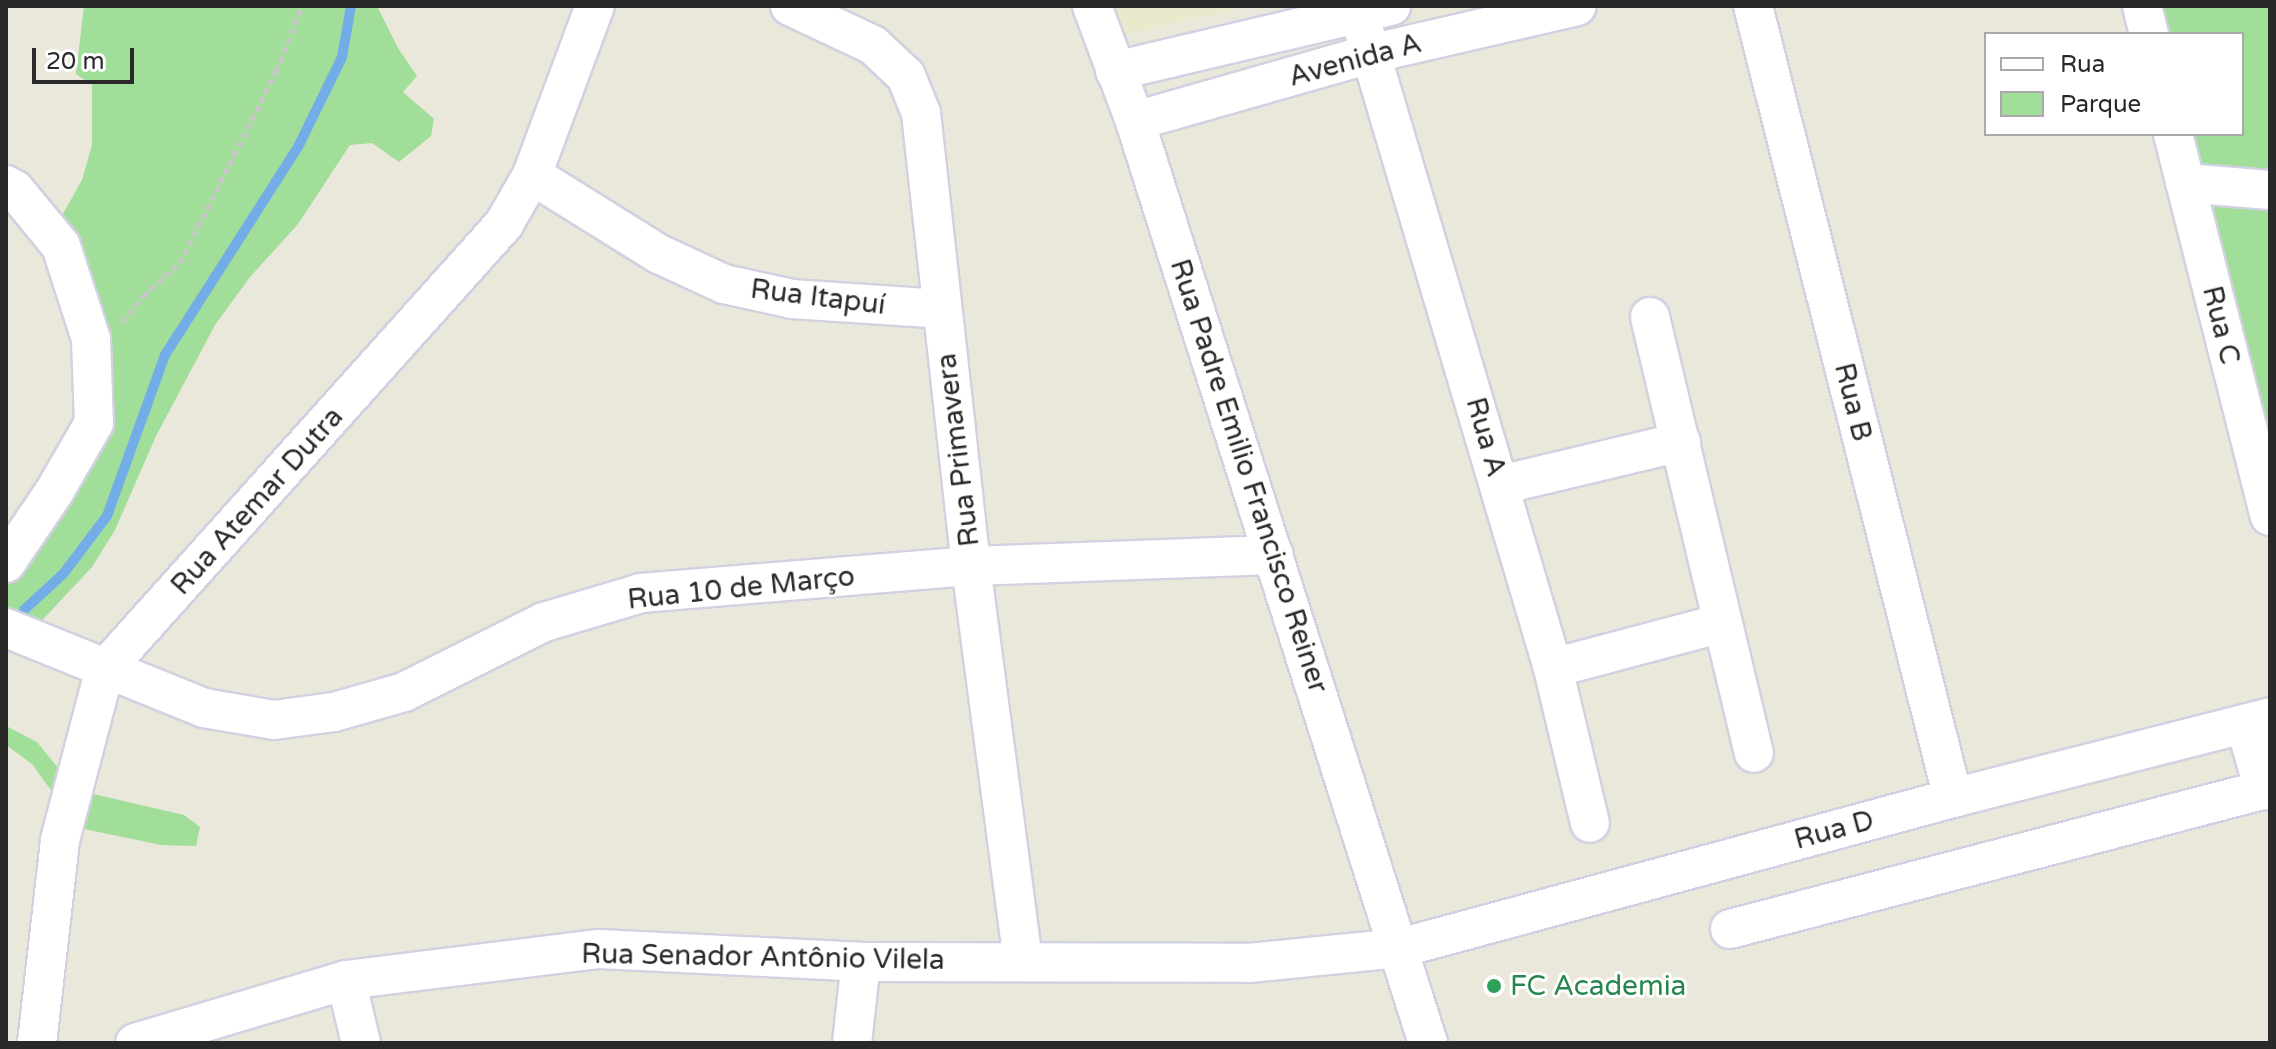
<!DOCTYPE html>
<html>
<head>
<meta charset="utf-8">
<style>
	body { margin:0 }
	#map { position:relative; width:2276px; height:1049px; overflow:hidden; background:#eae7db; font-family:"Varela Round",sans-serif }
	div>[style] { position:absolute }
	.education>* { inset:0; background:#ebe9cb }
	.green>* { inset:0; background:#a1de9a }
	.stream>* { height:10px; margin:-5px; padding:0 5px; transform-origin:5px; border-radius:5px; background:#73ade7 }
	.path>* { height:5px; margin-top:-2.5px; transform-origin:0; background:repeating-linear-gradient(90deg,#c7c7c7 0 6px,transparent 0 10px) }
	.roads { filter:drop-shadow(2px 0 #d1d1e1) drop-shadow(-2px 0 #d1d1e1) drop-shadow(0 2px #d1d1e1) drop-shadow(0 -2px #d1d1e1) }
	.street>* { height:38px; margin:-19px; padding:0 19px; transform-origin:19px; border-radius:19px; background:#fff }
	.dots>* { width:22px; height:22px; translate:-50% -50%; box-sizing:border-box; border:4px solid #fff; border-radius:50% }
	span { translate:-50% -50%; white-space:nowrap; text-align:center; line-height:1.15; -webkit-text-stroke:6px #fff; paint-order:stroke }
	.street-label { font-size:28px; color:#292929 }
	.leisure-label { font-size:28px; color:#27864d }
	.left { translate:0 -50%; text-align:left }
	.frame { position:absolute; inset:0; border:8px solid #292929; pointer-events:none }
	.legend { position:absolute; left:1984px; top:32px; width:260px; height:104px; box-sizing:border-box; background:#fff; border:2px solid #a9a9a9; margin:0; padding:10px 14px; list-style:none; font-size:24px; color:#292929 }
	.legend li { display:flex; align-items:center; gap:16px; height:40px }
	.legend b { width:40px; border:2px solid #a9a9a9 }
	.scale { position:absolute; left:32px; top:48px; width:102px; height:36px; box-sizing:border-box; border:4px solid #292929; border-top:0; padding-left:10px; font-size:24px; line-height:28px; white-space:nowrap; color:#292929; -webkit-text-stroke:6px #fff; paint-order:stroke }
</style>
</head>
<body>
<div id="map">
	<div class="education">
		<i style="clip-path:polygon(1108px 6px,1250px 6px,1119px 36px)"></i>
	</div>
	<div class="green">
		<i style="clip-path:polygon(84px 6px,377px 6px,398px 48px,417px 76px,403px 92px,434px 119px,431px 136px,399px 162px,372px 143px,350px 145px,298px 224px,250px 277px,215px 325px,156px 436px,115px 530px,92px 567px,34px 629px,6px 613px,6px 587px,103px 436px,60px 219px,82px 180px,92px 145px,92px 85px,76px 74px)"></i>
		<i style="clip-path:polygon(2162px 6px,2270px 6px,2270px 458px,2194px 134px,2242px 134px,2242px 34px,2169px 34px)"></i>
		<i style="clip-path:polygon(6px 726px,37px 742px,76px 790px,184px 815px,200px 827px,196px 846px,161px 845px,84px 829px,72px 819px,32px 764px,6px 745px)"></i>
	</div>
	<div class="stream">
		<i style="left:24px;top:610px;width:54px;rotate:-42.8deg"></i>
		<i style="left:64px;top:573px;width:71px;rotate:-53deg"></i>
		<i style="left:107px;top:516px;width:171px;rotate:-70.2deg"></i>
		<i style="left:165px;top:355px;width:247px;rotate:-57.4deg"></i>
		<i style="left:298px;top:147px;width:100px;rotate:-63.9deg"></i>
		<i style="left:342px;top:57px;width:52px;rotate:-80deg"></i>
	</div>
	<div class="path">
		<i style="left:123px;top:322px;width:33px;rotate:-52deg"></i>
		<i style="left:143px;top:296px;width:50px;rotate:-41.7deg"></i>
		<i style="left:180px;top:263px;width:215px;rotate:-63.4deg"></i>
		<i style="left:276px;top:71px;width:70px;rotate:-68.2deg"></i>
	</div>
	<div class="roads">
		<div class="street">
			<i style="left:790px;top:6px;width:92px;rotate:25.2deg"></i>
			<i style="left:873px;top:45px;width:45px;rotate:43.2deg"></i>
			<i style="left:906px;top:76px;width:40px;rotate:68deg"></i>
			<i style="left:921px;top:113px;width:456px;rotate:83.7deg"></i>
			<i style="left:971px;top:566px;width:399px;rotate:82.5deg"></i>
			<i style="left:1092px;top:6px;width:123px;rotate:69.5deg"></i>
			<i style="left:1135px;top:121px;width:967px;rotate:72.37deg"></i>
			<i style="left:1360px;top:6px;width:8px;rotate:97deg"></i>
			<i style="left:1359px;top:14px;width:682px;rotate:73.48deg"></i>
			<i style="left:1553px;top:668px;width:159px;rotate:76.6deg"></i>
			<i style="left:1753px;top:6px;width:817px;rotate:75.83deg"></i>
			<i style="left:2142px;top:6px;width:29px;rotate:76deg"></i>
			<i style="left:1115px;top:71px;width:284px;rotate:-13.3deg"></i>
			<i style="left:1135px;top:121px;width:248px;rotate:-15.9deg"></i>
			<i style="left:1374px;top:53px;width:208px;rotate:-13deg"></i>
			<i style="left:2173px;top:134px;width:394px;rotate:75.8deg"></i>
			<i style="left:532px;top:175px;width:150px;rotate:31.9deg"></i>
			<i style="left:659px;top:254px;width:72px;rotate:24.8deg"></i>
			<i style="left:724px;top:284px;width:70px;rotate:12.4deg"></i>
			<i style="left:792px;top:299px;width:149px;rotate:3.8deg"></i>
			<i style="left:2185px;top:183px;width:85px;rotate:4.7deg"></i>
			<i style="left:6px;top:185px;width:10px;rotate:29deg"></i>
			<i style="left:15px;top:190px;width:72px;rotate:50.6deg"></i>
			<i style="left:61px;top:246px;width:98px;rotate:72.1deg"></i>
			<i style="left:91px;top:339px;width:84px;rotate:88deg"></i>
			<i style="left:94px;top:423px;width:80px;rotate:120.1deg"></i>
			<i style="left:54px;top:492px;width:86px;rotate:124.1deg"></i>
			<i style="left:1650px;top:317px;width:448px;rotate:76.6deg"></i>
			<i style="left:1500px;top:485px;width:186px;rotate:-13.4deg"></i>
			<i style="left:6px;top:628px;width:214px;rotate:22deg"></i>
			<i style="left:204px;top:708px;width:71px;rotate:9.7deg"></i>
			<i style="left:274px;top:720px;width:61px;rotate:-7.6deg"></i>
			<i style="left:334px;top:712px;width:73px;rotate:-15.9deg"></i>
			<i style="left:404px;top:692px;width:157px;rotate:-26.6deg"></i>
			<i style="left:544px;top:622px;width:101px;rotate:-16.6deg"></i>
			<i style="left:641px;top:593px;width:331px;rotate:-4.7deg"></i>
			<i style="left:971px;top:566px;width:303px;rotate:-2.1deg"></i>
			<i style="left:1553px;top:668px;width:175px;rotate:-14.9deg"></i>
			<i style="left:2245px;top:724px;width:69px;rotate:73.9deg"></i>
			<i style="left:1730px;top:929px;width:558px;rotate:-14.63deg"></i>
			<i style="left:346px;top:980px;width:65px;rotate:76.6deg"></i>
			<i style="left:37px;top:1043px;width:204px;rotate:-83.5deg"></i>
			<i style="left:60px;top:840px;width:177px;rotate:-75.3deg"></i>
			<i style="left:105px;top:669px;width:598px;rotate:-48.12deg"></i>
			<i style="left:504px;top:224px;width:56px;rotate:-60.3deg"></i>
			<i style="left:532px;top:175px;width:180px;rotate:-69.6deg"></i>
			<i style="left:135px;top:1043px;width:220px;rotate:-16.6deg"></i>
			<i style="left:346px;top:980px;width:255px;rotate:-7deg"></i>
			<i style="left:599px;top:949px;width:262px;rotate:2.8deg"></i>
			<i style="left:861px;top:962px;width:388px;rotate:0.1deg"></i>
			<i style="left:1249px;top:963px;width:152px;rotate:-5.7deg"></i>
			<i style="left:1400px;top:948px;width:573px;rotate:-15.18deg"></i>
			<i style="left:1953px;top:798px;width:327px;rotate:-14.3deg"></i>
			<i style="left:852px;top:1043px;width:81px;rotate:-83.7deg"></i>
		</div>
	</div>
	<div class="dots">
		<i style="left:1494px;top:986px;background:#2e9e5b"></i>
	</div>
	<div class="street-label">
		<span style="left:1355px;top:60px;rotate:-15deg">Avenida A</span>
		<span style="left:818px;top:297px;rotate:7deg">Rua Itapuí</span>
		<span style="left:2221px;top:325px;rotate:76deg">Rua C</span>
		<span style="left:1853px;top:402px;rotate:76deg">Rua B</span>
		<span style="left:1486px;top:437px;rotate:74deg">Rua A</span>
		<span style="left:958px;top:450px;rotate:-97deg">Rua Primavera</span>
		<span style="left:1249px;top:476px;rotate:72deg">Rua Padre Emilio Francisco Reiner</span>
		<span style="left:257px;top:501px;rotate:-48deg">Rua Atemar Dutra</span>
		<span style="left:741px;top:588px;rotate:-6deg">Rua 10 de Março</span>
		<span style="left:1834px;top:830px;rotate:-15deg">Rua D</span>
		<span style="left:763px;top:957px;rotate:1deg">Rua Senador Antônio Vilela</span>
	</div>
	<div class="leisure-label">
		<span class="left" style="left:1510px;top:986px">FC Academia</span>
	</div>
	<div class="frame"></div>
	<ul class="legend">
	<li><b style="height:10px;background:#fff"></b>Rua</li>
	<li><b style="height:22px;background:#a1de9a"></b>Parque</li>
	</ul>
	<div class="scale">20 m</div>
</div>
</body>
</html>
